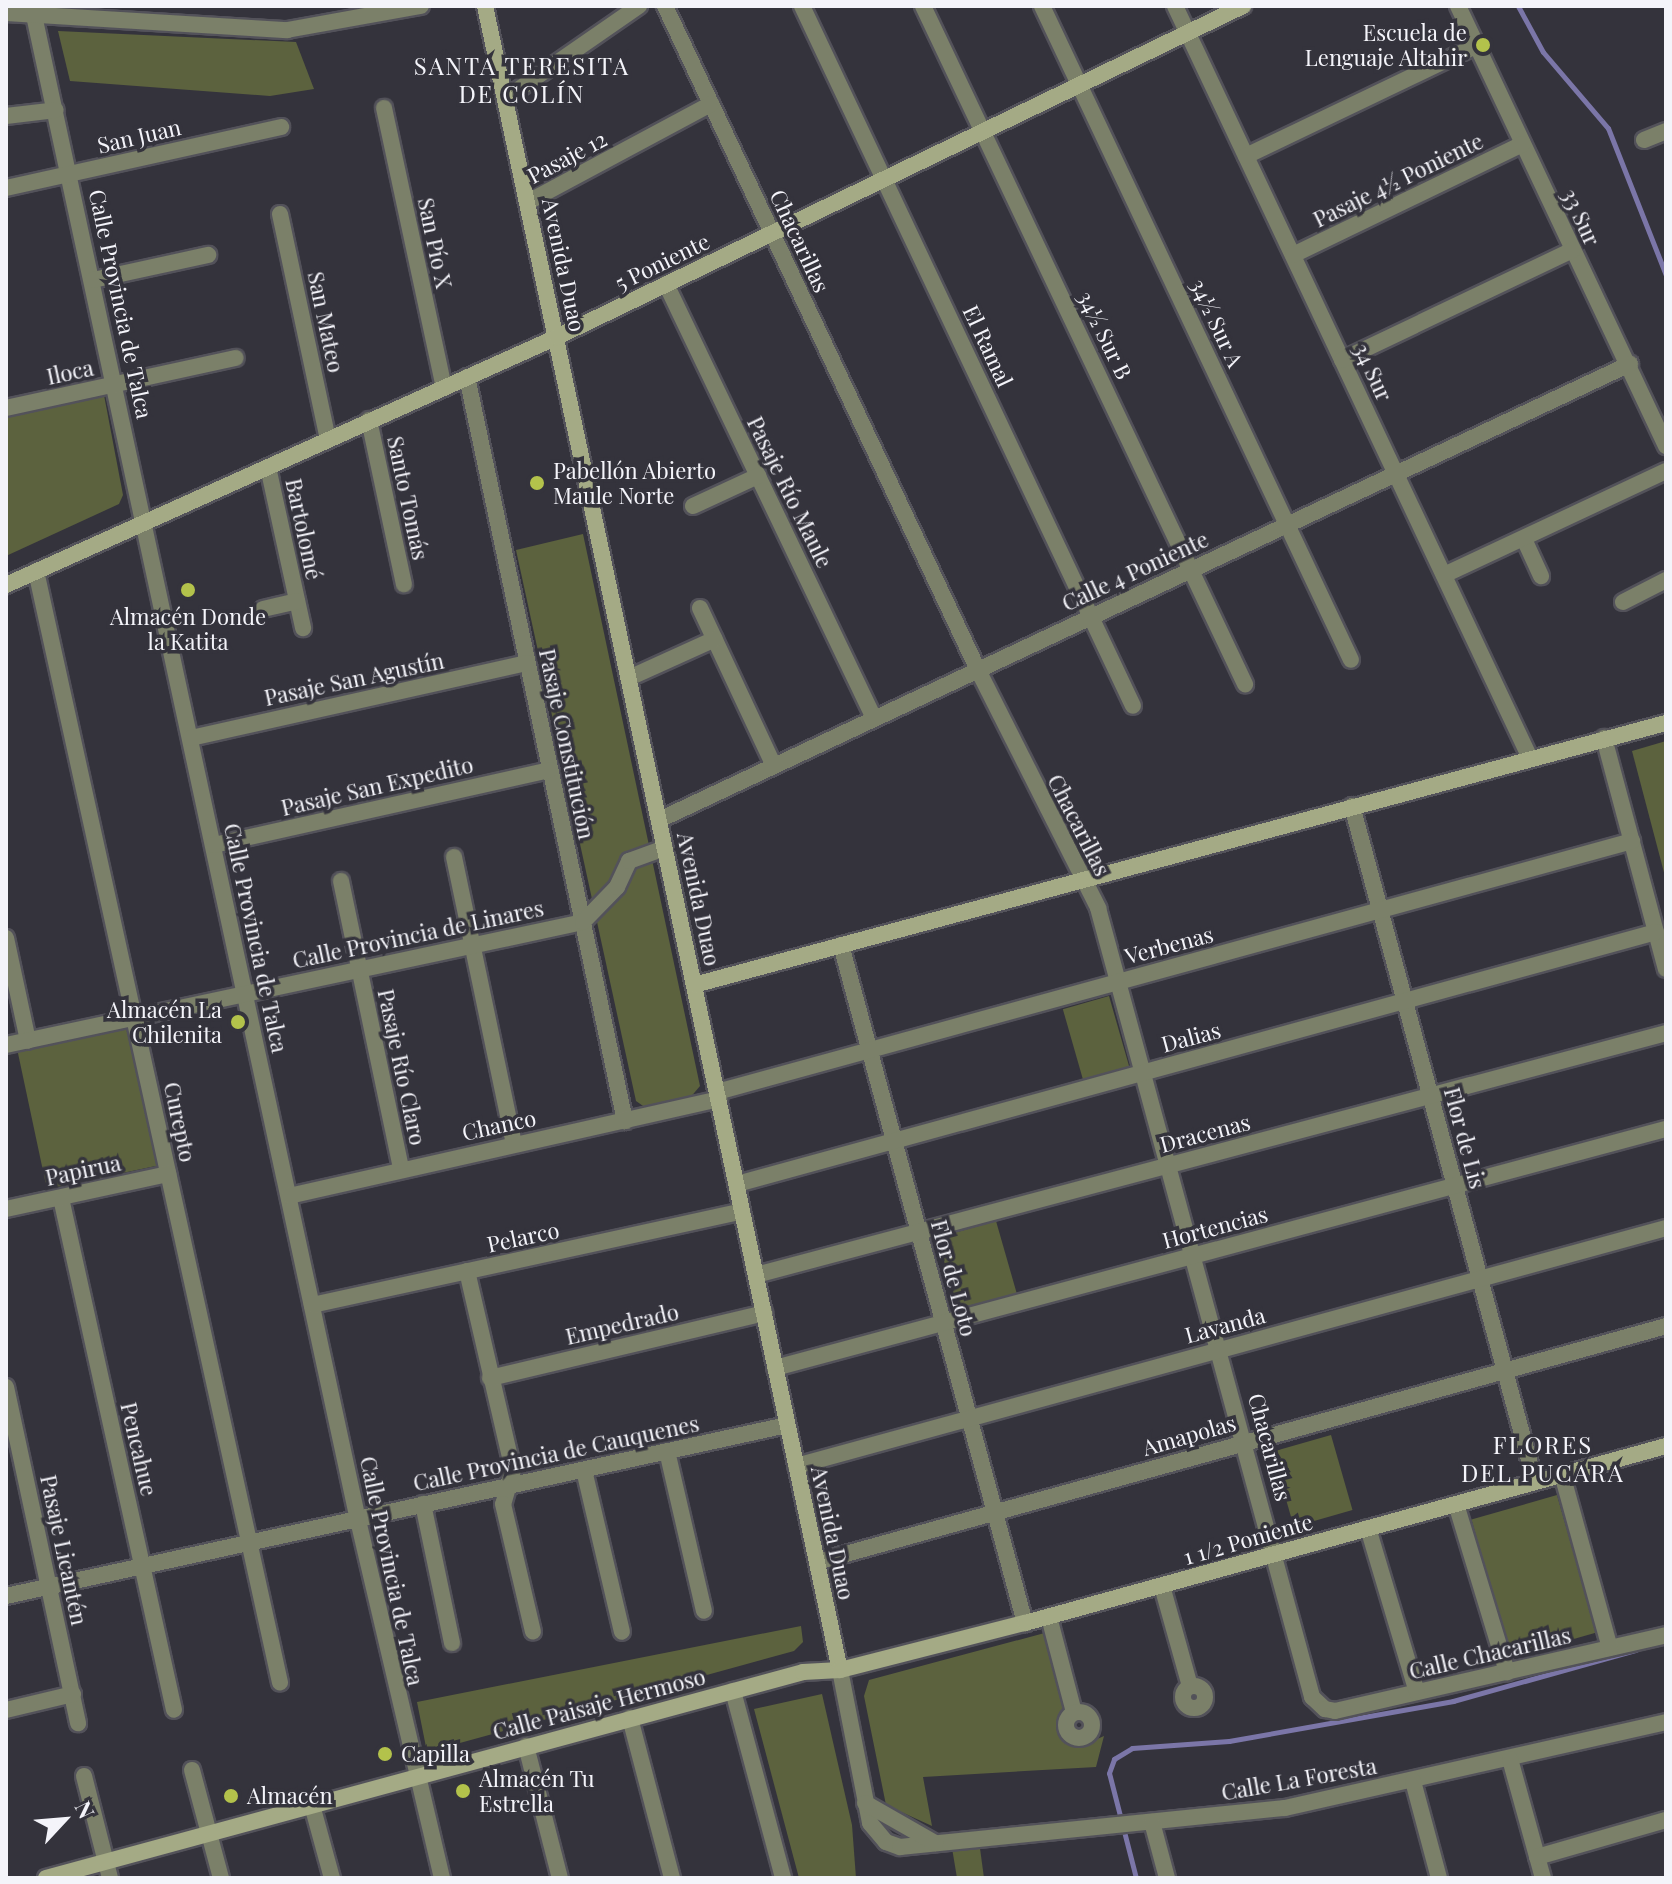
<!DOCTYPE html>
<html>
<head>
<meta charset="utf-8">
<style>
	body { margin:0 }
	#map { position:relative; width:1672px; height:1884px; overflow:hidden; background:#34333c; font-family:"Playfair Display",serif }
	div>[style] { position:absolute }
	.green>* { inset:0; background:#5c623e; transform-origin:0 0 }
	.stream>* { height:5px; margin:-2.5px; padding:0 2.5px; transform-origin:2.5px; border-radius:2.5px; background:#7b76a8 }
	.roads { filter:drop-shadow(2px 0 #53525a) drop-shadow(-2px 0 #53525a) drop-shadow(0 2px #53525a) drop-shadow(0 -2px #53525a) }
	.street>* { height:16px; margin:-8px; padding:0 8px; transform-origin:8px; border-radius:8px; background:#7b8069 }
	.street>.ring { margin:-8px; padding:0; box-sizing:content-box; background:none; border:16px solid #7b8069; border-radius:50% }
	.secondary>* { height:16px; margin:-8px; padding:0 8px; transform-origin:8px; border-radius:8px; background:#a4aa85 }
	.dots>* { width:22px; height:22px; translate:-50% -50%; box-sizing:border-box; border:4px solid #34333c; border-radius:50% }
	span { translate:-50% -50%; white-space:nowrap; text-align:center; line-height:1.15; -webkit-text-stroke:7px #34333c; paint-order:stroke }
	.poi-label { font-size:22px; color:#f4f4fa }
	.right { translate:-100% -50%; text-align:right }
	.left { translate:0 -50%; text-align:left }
	.street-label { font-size:22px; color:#f4f4fa }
	.neighbourhood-label { font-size:24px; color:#f4f4fa; letter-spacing:2px }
	.frame { position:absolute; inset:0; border:8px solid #f4f4fa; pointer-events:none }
	.north { position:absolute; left:24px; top:1780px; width:80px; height:80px; -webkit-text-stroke:6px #34333c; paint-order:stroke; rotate:64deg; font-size:22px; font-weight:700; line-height:32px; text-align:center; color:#f4f4fa }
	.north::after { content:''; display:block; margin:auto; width:28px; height:36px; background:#f4f4fa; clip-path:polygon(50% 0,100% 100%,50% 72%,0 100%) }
</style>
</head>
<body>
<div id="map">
	<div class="green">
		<i style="clip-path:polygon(58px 31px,296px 42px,314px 89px,270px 96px,70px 81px)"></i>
		<i style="clip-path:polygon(104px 395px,123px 495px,119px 504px,6px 556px,6px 415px)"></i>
		<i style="clip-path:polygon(583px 534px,700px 1086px,689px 1099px,646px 1108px,636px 1101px,516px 550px)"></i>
		<i style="clip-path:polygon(1666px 741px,1666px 880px,1632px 751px)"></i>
		<i style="left:1109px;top:996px;width:73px;height:48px;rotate:74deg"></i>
		<i style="left:131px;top:1027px;width:141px;height:116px;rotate:78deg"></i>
		<i style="left:996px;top:1221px;width:78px;height:61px;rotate:74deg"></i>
		<i style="left:1331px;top:1435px;width:78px;height:61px;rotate:74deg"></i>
		<i style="left:1557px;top:1495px;width:143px;height:89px;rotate:74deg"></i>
		<i style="clip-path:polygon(801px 1626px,803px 1642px,794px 1651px,427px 1752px,417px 1702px)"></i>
		<i style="clip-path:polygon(1052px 1631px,1070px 1711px,1065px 1720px,1068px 1732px,1088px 1743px,1104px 1736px,1096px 1767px,923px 1777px,932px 1826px,886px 1805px,864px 1696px,869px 1680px)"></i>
		<i style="clip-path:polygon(822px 1694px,852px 1825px,856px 1878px,799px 1878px,754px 1709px)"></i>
		<i style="clip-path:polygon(979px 1841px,984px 1878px,957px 1878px,951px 1842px)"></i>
	</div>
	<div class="stream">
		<i style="left:1518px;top:6px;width:52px;rotate:61.5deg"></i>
		<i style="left:1543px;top:52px;width:100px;rotate:49.5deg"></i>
		<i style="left:1608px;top:128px;width:158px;rotate:68.5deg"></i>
		<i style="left:1136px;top:1878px;width:108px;rotate:-104.4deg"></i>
		<i style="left:1109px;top:1773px;width:15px;rotate:-70deg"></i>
		<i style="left:1114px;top:1759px;width:21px;rotate:-31deg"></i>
		<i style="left:1132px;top:1748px;width:97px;rotate:-4.1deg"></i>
		<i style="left:1229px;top:1741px;width:228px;rotate:-10.1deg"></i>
		<i style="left:1453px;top:1701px;width:190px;rotate:-15.6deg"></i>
	</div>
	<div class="roads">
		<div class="street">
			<i style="left:32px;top:6px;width:1549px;rotate:77.85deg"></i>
			<i style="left:358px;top:1520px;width:368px;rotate:76.8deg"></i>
			<i style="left:665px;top:6px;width:734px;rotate:64.76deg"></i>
			<i style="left:978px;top:670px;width:267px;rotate:63.2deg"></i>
			<i style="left:1098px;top:908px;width:818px;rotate:74.82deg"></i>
			<i style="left:1312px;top:1697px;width:18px;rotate:43deg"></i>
			<i style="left:1325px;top:1709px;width:10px;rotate:11deg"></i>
			<i style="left:1335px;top:1711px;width:340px;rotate:-12.9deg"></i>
			<i style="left:802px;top:6px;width:774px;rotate:64.69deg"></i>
			<i style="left:923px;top:6px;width:751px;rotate:64.6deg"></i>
			<i style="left:1042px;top:6px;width:723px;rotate:64.71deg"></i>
			<i style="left:1175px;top:6px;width:832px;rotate:64.73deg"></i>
			<i style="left:1458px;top:6px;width:487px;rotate:64.7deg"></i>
			<i style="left:6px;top:13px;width:282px;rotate:3.5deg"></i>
			<i style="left:287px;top:30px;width:136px;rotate:-10.2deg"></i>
			<i style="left:506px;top:98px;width:162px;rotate:-34.7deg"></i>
			<i style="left:384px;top:108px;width:286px;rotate:77.9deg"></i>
			<i style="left:6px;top:116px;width:50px;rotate:-6.8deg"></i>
			<i style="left:1644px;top:140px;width:24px;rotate:-22deg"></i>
			<i style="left:1246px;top:156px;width:255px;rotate:-25.6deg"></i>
			<i style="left:6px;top:188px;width:282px;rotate:-12.5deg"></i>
			<i style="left:528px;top:202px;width:208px;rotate:-28.2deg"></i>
			<i style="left:280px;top:214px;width:231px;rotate:78deg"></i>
			<i style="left:1293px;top:255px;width:255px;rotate:-25.8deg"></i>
			<i style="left:93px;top:280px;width:118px;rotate:-12.3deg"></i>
			<i style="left:666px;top:284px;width:482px;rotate:64.4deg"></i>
			<i style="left:1342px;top:360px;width:256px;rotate:-25.5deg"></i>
			<i style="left:467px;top:377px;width:761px;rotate:78.01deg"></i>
			<i style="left:6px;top:408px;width:235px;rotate:-12.3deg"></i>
			<i style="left:369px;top:420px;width:168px;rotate:78deg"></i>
			<i style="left:268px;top:467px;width:165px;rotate:77.7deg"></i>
			<i style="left:693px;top:506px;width:72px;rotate:-24.8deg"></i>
			<i style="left:1524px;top:539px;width:41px;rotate:65.3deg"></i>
			<i style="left:36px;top:571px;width:1138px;rotate:77.62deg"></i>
			<i style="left:1444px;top:575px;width:245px;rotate:-25.1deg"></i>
			<i style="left:1623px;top:602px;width:48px;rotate:-27.1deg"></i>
			<i style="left:700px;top:608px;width:174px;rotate:64.9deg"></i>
			<i style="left:263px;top:609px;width:35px;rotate:-13deg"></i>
			<i style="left:629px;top:678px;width:94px;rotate:-24.4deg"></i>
			<i style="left:191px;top:738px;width:344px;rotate:-12.6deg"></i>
			<i style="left:1604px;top:738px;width:239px;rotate:75deg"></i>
			<i style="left:1352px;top:806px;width:700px;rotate:74.85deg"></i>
			<i style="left:659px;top:820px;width:1073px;rotate:-25.16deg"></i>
			<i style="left:214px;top:845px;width:344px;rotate:-12.6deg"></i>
			<i style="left:454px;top:857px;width:292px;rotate:78.2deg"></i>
			<i style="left:341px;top:881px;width:294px;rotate:78.2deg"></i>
			<i style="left:6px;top:938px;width:105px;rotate:77.9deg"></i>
			<i style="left:841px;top:945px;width:703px;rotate:74.82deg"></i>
			<i style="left:6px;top:1045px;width:590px;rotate:-12.03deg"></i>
			<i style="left:583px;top:922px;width:49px;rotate:-45.8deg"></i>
			<i style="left:617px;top:887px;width:29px;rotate:-65deg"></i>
			<i style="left:629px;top:861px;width:38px;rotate:-20deg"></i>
			<i style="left:717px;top:1092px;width:949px;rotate:-15.34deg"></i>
			<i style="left:737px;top:1184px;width:953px;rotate:-15.33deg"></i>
			<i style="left:289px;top:1196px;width:441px;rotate:-12.7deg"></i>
			<i style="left:61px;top:1198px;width:524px;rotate:77.55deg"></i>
			<i style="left:6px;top:1209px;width:166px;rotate:-12.2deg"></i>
			<i style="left:467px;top:1271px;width:204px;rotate:77deg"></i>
			<i style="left:513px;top:1470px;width:35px;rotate:106deg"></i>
			<i style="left:503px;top:1504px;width:131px;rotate:76.8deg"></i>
			<i style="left:756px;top:1275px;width:942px;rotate:-14.89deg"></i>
			<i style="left:312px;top:1305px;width:440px;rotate:-12.3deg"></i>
			<i style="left:775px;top:1368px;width:922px;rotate:-15.02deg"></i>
			<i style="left:490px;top:1378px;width:282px;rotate:-13.3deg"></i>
			<i style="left:6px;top:1387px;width:344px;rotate:77.9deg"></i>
			<i style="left:667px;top:1451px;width:164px;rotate:77deg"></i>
			<i style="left:796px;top:1466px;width:902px;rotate:-15.3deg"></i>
			<i style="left:584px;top:1470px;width:166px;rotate:76.8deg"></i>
			<i style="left:1562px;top:1474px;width:180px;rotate:74.6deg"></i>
			<i style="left:423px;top:1504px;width:142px;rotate:78.2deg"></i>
			<i style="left:1456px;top:1504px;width:176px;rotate:73.1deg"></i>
			<i style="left:1368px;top:1528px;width:171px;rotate:73.4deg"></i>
			<i style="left:817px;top:1562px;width:881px;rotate:-15.53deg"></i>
			<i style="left:1162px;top:1586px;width:104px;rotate:74.4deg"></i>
			<i style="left:6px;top:1596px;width:800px;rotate:-12.35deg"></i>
			<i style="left:1049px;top:1617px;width:98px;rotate:75.3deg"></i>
			<i style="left:840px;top:1670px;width:156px;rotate:78.9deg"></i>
			<i style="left:870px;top:1823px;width:25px;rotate:50deg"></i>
			<i style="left:886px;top:1842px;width:15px;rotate:20deg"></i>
			<i style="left:900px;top:1847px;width:387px;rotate:-5.8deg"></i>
			<i style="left:1285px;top:1808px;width:391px;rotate:-12.7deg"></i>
			<i class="ring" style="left:1183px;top:1686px;width:6px;height:6px"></i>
			<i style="left:733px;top:1691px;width:194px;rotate:75deg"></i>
			<i style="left:6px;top:1710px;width:69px;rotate:-13.4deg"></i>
			<i class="ring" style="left:1066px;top:1712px;width:10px;height:10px"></i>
			<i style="left:630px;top:1718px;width:165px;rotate:75.3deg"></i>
			<i style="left:526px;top:1746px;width:136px;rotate:75.6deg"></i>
			<i style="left:1510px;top:1759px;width:123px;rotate:74.5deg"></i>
			<i style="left:192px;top:1770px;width:112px;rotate:75deg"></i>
			<i style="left:84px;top:1776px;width:105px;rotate:75.7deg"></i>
			<i style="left:1413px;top:1781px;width:100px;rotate:75deg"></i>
			<i style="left:865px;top:1803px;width:81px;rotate:29.7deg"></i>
			<i style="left:312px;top:1805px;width:76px;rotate:74.7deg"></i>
			<i style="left:1152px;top:1822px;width:58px;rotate:75deg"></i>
			<i style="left:1537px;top:1857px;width:134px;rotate:-16deg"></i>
		</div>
		<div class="secondary">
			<i style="left:485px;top:6px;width:1701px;rotate:77.96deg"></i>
			<i style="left:6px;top:585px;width:604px;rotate:-24.23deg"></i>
			<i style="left:557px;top:337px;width:762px;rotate:-25.76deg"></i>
			<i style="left:694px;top:985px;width:1007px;rotate:-15.09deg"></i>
			<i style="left:46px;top:1878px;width:785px;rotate:-15.22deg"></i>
			<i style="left:803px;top:1672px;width:37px;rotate:-3deg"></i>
			<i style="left:840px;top:1670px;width:191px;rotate:-14.3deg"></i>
			<i style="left:1025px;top:1623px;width:665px;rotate:-15.44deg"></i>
		</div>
	</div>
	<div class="dots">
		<i style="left:1483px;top:45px;background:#b3c24b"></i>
		<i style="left:537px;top:483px;background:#b3c24b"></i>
		<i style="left:188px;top:590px;background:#b3c24b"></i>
		<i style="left:238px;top:1022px;background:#b3c24b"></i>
		<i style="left:385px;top:1754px;background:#b3c24b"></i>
		<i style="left:463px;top:1791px;background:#b3c24b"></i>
		<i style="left:231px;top:1796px;background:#b3c24b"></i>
	</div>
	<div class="poi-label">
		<span class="right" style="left:1467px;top:45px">Escuela de<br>Lenguaje Altahir</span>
		<span class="left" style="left:553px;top:483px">Pabellón Abierto<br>Maule Norte</span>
		<span style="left:188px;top:629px">Almacén Donde<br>la Katita</span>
		<span class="right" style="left:222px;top:1022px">Almacén La<br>Chilenita</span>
		<span class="left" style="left:401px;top:1754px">Capilla</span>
		<span class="left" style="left:479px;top:1791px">Almacén Tu<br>Estrella</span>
		<span class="left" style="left:247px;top:1796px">Almacén</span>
	</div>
	<div class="street-label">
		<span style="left:139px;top:136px;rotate:-13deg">San Juan</span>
		<span style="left:567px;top:157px;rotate:-28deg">Pasaje 12</span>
		<span style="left:1398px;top:180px;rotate:-26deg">Pasaje 4½ Poniente</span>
		<span style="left:1581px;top:217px;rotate:65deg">33 Sur</span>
		<span style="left:800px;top:241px;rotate:65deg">Chacarillas</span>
		<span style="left:435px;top:243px;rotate:78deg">San Pío X</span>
		<span style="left:662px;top:262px;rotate:-26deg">5 Poniente</span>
		<span style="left:564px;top:265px;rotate:78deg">Avenida Duao</span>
		<span style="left:121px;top:304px;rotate:78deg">Calle Provincia de Talca</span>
		<span style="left:326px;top:322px;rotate:78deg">San Mateo</span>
		<span style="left:1217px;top:323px;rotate:65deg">34½ Sur A</span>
		<span style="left:1105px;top:335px;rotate:64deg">34½ Sur B</span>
		<span style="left:988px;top:346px;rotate:65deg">El Ramal</span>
		<span style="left:70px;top:372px;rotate:-12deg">Iloca</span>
		<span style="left:1373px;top:372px;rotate:65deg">34 Sur</span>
		<span style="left:790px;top:492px;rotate:64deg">Pasaje Río Maule</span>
		<span style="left:408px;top:498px;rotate:78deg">Santo Tomás</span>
		<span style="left:304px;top:529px;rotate:78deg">Bartolomé</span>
		<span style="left:1135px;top:571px;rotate:-25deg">Calle 4 Poniente</span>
		<span style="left:354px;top:679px;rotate:-12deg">Pasaje San Agustín</span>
		<span style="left:567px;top:744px;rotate:78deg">Pasaje Constitución</span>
		<span style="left:377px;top:786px;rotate:-13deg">Pasaje San Expedito</span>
		<span style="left:1079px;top:825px;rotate:63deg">Chacarillas</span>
		<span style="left:699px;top:899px;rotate:78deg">Avenida Duao</span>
		<span style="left:418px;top:934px;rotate:-12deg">Calle Provincia de Linares</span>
		<span style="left:256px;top:938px;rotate:78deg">Calle Provincia de Talca</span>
		<span style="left:1169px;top:945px;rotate:-15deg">Verbenas</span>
		<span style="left:1191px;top:1037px;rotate:-15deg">Dalias</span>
		<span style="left:402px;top:1067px;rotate:78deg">Pasaje Río Claro</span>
		<span style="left:180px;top:1122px;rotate:78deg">Curepto</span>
		<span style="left:499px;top:1125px;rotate:-12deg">Chanco</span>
		<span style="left:1205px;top:1133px;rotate:-15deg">Dracenas</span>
		<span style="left:1465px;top:1138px;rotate:75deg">Flor de Lis</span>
		<span style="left:83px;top:1170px;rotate:-12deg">Papirua</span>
		<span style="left:1215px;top:1227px;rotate:-15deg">Hortencias</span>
		<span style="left:523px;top:1237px;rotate:-12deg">Pelarco</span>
		<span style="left:954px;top:1278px;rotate:75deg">Flor de Loto</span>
		<span style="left:622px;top:1324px;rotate:-13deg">Empedrado</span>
		<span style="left:1225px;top:1325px;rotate:-15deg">Lavanda</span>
		<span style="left:1189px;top:1435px;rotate:-16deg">Amapolas</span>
		<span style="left:1270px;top:1447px;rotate:75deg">Chacarillas</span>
		<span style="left:139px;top:1449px;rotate:77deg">Pencahue</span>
		<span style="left:556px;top:1453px;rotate:-12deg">Calle Provincia de Cauquenes</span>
		<span style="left:833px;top:1533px;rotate:78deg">Avenida Duao</span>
		<span style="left:1248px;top:1539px;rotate:-16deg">1 1/2 Poniente</span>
		<span style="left:64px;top:1550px;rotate:78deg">Pasaje Licantén</span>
		<span style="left:392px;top:1571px;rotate:78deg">Calle Provincia de Talca</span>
		<span style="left:1490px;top:1653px;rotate:-13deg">Calle Chacarillas</span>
		<span style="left:599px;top:1704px;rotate:-15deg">Calle Paisaje Hermoso</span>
		<span style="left:1299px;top:1779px;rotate:-10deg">Calle La Foresta</span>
	</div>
	<div class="neighbourhood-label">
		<span style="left:522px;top:80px">SANTA TERESITA<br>DE COLÍN</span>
		<span style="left:1543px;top:1459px">FLORES<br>DEL PUCARA</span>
	</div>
	<div class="frame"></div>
	<div class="north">N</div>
</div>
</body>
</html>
